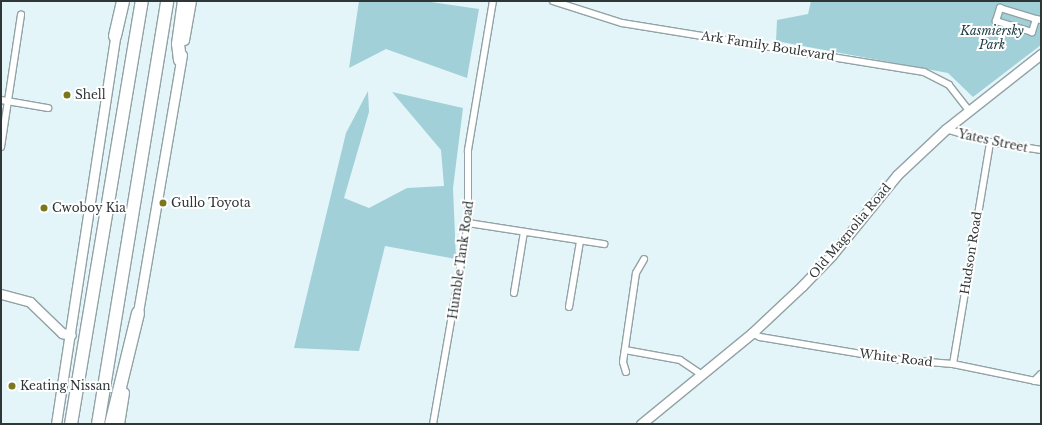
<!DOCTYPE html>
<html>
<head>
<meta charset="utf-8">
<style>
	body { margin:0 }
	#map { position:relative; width:1042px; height:425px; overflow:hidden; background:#e3f5f8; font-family:"Libre Baskerville",serif }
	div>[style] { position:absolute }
	.green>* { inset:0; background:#a1d0d8 }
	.roads { filter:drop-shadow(1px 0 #92a2a5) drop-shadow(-1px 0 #92a2a5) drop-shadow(0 1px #92a2a5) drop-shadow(0 -1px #92a2a5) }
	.street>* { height:6px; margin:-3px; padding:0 3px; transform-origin:3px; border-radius:3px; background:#fff }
	.secondary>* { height:9px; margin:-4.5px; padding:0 4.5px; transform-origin:4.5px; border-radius:4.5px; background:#fff }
	.highway>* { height:12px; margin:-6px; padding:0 6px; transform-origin:6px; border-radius:6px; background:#fff }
	.dots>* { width:11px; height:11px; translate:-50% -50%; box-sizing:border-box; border:2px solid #fff; border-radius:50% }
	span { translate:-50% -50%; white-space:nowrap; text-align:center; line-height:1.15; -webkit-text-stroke:4px #fff; paint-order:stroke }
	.park-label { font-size:12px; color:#1b3c41; font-style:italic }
	.street-label { font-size:12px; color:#2f3637 }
	.poi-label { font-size:12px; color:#2f3637 }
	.left { translate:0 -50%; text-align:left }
	.frame { position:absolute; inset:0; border:2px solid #2f3637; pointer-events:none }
</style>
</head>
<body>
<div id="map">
	<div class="green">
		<i style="clip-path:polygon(359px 1px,424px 1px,479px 9px,467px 78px,386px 49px,349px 68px)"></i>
		<i style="clip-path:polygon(811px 1px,1041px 1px,1041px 45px,973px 97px,948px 73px,776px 41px,777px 20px,808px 14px)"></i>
		<i style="clip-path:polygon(368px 91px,369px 112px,344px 198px,369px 208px,407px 188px,444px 186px,441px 150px,392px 92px,463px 108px,453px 188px,456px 259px,385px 246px,359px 351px,294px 348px,346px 133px)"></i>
	</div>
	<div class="roads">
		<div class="street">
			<i style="left:553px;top:1px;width:72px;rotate:17.7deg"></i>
			<i style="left:622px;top:23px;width:306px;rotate:9.2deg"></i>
			<i style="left:924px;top:72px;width:28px;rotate:27deg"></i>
			<i style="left:949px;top:85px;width:33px;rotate:52deg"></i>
			<i style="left:1036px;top:19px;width:14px;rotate:107deg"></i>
			<i style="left:1032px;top:32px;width:38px;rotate:-163deg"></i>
			<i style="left:996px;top:21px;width:14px;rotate:-73deg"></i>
			<i style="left:1000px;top:8px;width:38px;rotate:17deg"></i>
			<i style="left:1036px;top:19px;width:5px;rotate:11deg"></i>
			<i style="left:1px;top:100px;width:48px;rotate:9.7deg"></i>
			<i style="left:946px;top:129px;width:46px;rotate:16.5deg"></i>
			<i style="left:990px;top:142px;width:52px;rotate:8.9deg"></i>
			<i style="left:1px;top:147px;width:134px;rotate:-81.4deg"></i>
			<i style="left:468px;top:223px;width:138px;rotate:8.8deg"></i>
			<i style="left:514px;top:293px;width:62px;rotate:-80.7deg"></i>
			<i style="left:569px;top:307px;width:67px;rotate:-80.5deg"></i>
			<i style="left:752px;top:333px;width:9px;rotate:27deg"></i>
			<i style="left:760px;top:337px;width:134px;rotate:9.5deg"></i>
			<i style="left:892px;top:359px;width:61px;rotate:4.7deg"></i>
			<i style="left:953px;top:364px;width:90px;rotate:11.6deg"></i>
			<i style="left:625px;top:350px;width:56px;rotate:10.3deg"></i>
			<i style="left:680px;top:360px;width:25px;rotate:34deg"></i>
			<i style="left:953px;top:364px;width:225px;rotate:-80.5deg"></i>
			<i style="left:626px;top:372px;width:10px;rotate:-107deg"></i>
			<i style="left:623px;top:362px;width:90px;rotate:-81.7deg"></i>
			<i style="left:636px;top:273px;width:16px;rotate:-60deg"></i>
			<i style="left:1034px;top:381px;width:10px;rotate:-45deg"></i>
			<i style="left:433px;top:424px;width:204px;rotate:-80.1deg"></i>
			<i style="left:468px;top:223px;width:73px;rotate:-90deg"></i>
			<i style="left:468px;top:150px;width:151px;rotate:-80.5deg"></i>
		</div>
		<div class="secondary">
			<i style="left:184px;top:40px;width:40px;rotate:-80deg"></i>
			<i style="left:1px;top:294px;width:30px;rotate:15deg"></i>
			<i style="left:30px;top:302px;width:45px;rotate:44.1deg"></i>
			<i style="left:62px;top:333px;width:9px;rotate:13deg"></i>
			<i style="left:137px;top:318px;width:267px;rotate:-80.3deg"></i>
			<i style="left:56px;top:424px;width:399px;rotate:-81.3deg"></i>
			<i style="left:119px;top:424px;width:32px;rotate:-81deg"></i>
			<i style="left:641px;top:424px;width:144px;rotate:-39.3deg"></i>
			<i style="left:752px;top:333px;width:69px;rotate:-43.2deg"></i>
			<i style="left:802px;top:286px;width:43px;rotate:-45.9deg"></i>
			<i style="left:832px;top:255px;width:103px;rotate:-50.9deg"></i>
			<i style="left:897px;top:175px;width:67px;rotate:-43.2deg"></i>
			<i style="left:946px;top:129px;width:121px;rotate:-38.3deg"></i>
		</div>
		<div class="highway">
			<i style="left:115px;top:36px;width:36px;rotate:-77deg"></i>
			<i style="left:180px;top:60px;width:16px;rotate:-97deg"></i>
			<i style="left:178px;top:44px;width:43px;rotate:-82.1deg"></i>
			<i style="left:71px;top:424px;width:429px;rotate:-80.5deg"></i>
			<i style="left:98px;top:424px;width:429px;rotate:-80.7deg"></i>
			<i style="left:111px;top:424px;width:114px;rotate:-76.3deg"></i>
		</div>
	</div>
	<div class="dots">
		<i style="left:67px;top:95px;background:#7a771d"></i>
		<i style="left:163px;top:203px;background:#7a771d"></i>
		<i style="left:44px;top:208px;background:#7a771d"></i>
		<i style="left:12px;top:386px;background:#7a771d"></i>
	</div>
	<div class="park-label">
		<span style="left:992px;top:38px">Kasmiersky<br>Park</span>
	</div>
	<div class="street-label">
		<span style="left:768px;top:46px;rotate:9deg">Ark Family Boulevard</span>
		<span style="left:993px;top:141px;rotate:12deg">Yates Street</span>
		<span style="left:850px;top:231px;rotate:-50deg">Old Magnolia Road</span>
		<span style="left:971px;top:253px;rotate:-81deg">Hudson Road</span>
		<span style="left:461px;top:260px;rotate:-82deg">Humble Tank Road</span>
		<span style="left:896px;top:358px;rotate:7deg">White Road</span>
	</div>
	<div class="poi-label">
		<span class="left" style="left:75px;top:95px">Shell</span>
		<span class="left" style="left:171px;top:203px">Gullo Toyota</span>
		<span class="left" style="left:52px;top:208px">Cwoboy Kia</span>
		<span class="left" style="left:20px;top:386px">Keating Nissan</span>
	</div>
	<div class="frame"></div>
</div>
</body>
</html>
